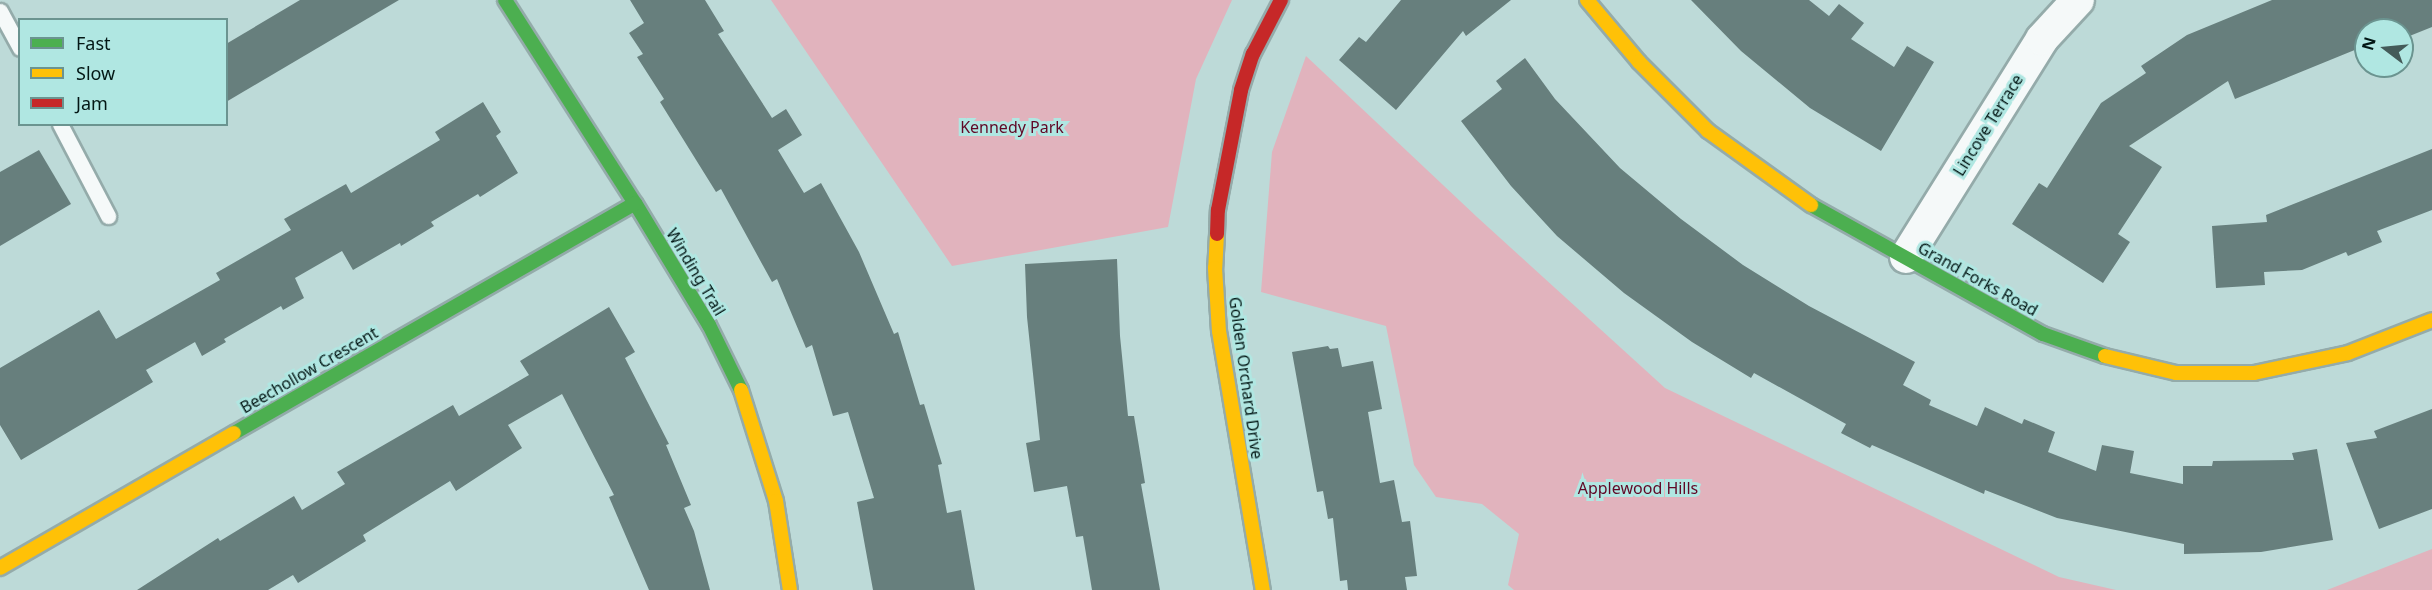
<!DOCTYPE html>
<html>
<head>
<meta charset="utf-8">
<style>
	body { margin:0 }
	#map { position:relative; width:2432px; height:590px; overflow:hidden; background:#bddad8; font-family:"Noto Sans",sans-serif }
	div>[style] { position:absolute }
	.green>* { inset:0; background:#e1b3bd }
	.building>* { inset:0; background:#677f7d }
	.roads { filter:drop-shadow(2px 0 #94abaa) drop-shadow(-2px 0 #94abaa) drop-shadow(0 2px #94abaa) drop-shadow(0 -2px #94abaa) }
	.lane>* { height:15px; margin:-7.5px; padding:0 7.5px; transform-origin:7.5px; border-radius:7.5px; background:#f5f9f9 }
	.street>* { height:32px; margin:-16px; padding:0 16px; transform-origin:16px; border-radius:16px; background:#f5f9f9 }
	.fast>* { height:14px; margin:-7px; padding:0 7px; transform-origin:7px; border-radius:7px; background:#4caf50 }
	.slow>* { height:14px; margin:-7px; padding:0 7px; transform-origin:7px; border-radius:7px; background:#ffc107 }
	.jam>* { height:14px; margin:-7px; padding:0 7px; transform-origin:7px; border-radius:7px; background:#c62828 }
	span { translate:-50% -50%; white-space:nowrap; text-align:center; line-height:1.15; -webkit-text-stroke:6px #b0e7e2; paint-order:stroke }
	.street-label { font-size:16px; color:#031715 }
	.park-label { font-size:16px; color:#600725 }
	.legend { position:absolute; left:18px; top:18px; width:210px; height:108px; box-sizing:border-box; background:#b0e7e2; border:2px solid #6b9490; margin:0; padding:8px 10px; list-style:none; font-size:18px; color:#031715 }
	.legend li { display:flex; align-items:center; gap:12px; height:30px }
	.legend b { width:30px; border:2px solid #6b9490 }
	.north { position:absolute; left:2354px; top:18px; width:60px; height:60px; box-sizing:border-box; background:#b0e7e2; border:2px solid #6b9490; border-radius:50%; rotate:286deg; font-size:16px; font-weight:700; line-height:24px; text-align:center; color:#031715 }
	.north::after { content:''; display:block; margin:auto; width:21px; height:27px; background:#445b59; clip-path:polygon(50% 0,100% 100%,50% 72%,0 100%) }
</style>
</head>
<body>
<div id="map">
	<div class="green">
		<i style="clip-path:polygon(771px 0,1232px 0,1196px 79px,1168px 227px,952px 266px)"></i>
		<i style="clip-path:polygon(1306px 56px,1477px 217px,1665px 388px,2059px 577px,2116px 590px,1514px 590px,1508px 585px,1519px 534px,1482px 504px,1436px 497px,1414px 465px,1386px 326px,1261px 292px,1272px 152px)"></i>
		<i style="clip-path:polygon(2432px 549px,2432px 590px,2327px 590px)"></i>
	</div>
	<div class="building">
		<i style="clip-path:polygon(300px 0,399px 0,226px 102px,226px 44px)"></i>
		<i style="clip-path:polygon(630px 0,705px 0,724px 31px,718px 34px,772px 118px,786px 109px,802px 135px,778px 150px,804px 193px,821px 183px,859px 252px,894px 334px,898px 332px,920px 405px,924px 404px,942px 464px,938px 465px,947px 513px,961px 510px,975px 590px,873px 590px,857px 502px,874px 498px,848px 412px,833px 416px,812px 345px,806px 348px,777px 279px,772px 282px,721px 189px,716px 192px,660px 102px,664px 99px,637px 57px,643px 54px,629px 33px,644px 23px)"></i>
		<i style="clip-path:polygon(1401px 0,1511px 0,1466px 36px,1463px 31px,1396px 110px,1339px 60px,1359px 37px,1366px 42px)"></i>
		<i style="clip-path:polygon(1691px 0,1809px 0,1829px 16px,1839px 4px,1864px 23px,1851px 39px,1894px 67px,1907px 46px,1934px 62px,1881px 151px,1810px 108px,1741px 51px)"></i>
		<i style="clip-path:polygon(2272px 0,2432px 0,2432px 27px,2402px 39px,2402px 30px,2366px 30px,2366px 54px,2362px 47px,2235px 99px,2228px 81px,2129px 146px,2162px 167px,2118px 234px,2130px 242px,2103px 283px,2012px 224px,2039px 183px,2047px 188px,2101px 103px,2146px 73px,2141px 66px,2187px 35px)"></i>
		<i style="clip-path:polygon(1525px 58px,1555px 99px,1620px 168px,1681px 219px,1743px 265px,1809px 306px,1915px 362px,1903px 385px,1931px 400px,1929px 405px,1977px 426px,1985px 407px,2022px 424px,2024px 419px,2055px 432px,2048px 452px,2096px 471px,2102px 445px,2134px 451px,2130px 473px,2183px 484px,2183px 466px,2212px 466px,2213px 461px,2294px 460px,2292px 453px,2317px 449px,2333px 540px,2261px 552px,2184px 554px,2184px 544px,2057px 518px,1985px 490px,1984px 494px,1872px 445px,1870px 448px,1841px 433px,1846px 424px,1754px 373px,1751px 378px,1692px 342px,1624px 293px,1557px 236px,1511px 186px,1461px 121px,1502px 89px,1496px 81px)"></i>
		<i style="clip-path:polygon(483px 102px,501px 132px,496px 136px,518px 173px,480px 197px,478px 194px,431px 222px,434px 226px,401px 246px,400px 243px,353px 270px,342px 251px,295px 278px,304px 298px,283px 310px,281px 306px,224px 339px,226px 342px,202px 356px,195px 342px,146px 370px,153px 382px,21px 460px,0 425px,0 368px,99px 310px,116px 339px,220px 280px,216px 273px,291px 230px,284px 219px,346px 184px,351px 193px,440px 140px,435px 132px)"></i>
		<i style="clip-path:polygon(2432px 149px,2432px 210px,2377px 231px,2382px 242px,2348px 256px,2346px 252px,2302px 270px,2264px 272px,2265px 285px,2216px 288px,2212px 226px,2267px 222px,2266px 215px)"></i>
		<i style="clip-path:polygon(39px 150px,71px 204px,0 246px,0 172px)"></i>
		<i style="clip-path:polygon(1117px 259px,1120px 336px,1128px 416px,1134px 416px,1145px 483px,1141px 484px,1160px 590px,1092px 590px,1083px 536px,1076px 537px,1067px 486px,1034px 492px,1026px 443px,1040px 440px,1027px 317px,1025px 264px)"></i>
		<i style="clip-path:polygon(609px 307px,635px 352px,625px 358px,669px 444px,666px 445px,691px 505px,684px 508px,694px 531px,710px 590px,649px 590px,609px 497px,614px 495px,562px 394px,508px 425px,522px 448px,456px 491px,450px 481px,363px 535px,366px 541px,298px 583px,293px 575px,268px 590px,137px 590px,218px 538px,220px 541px,294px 496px,302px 510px,345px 484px,337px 472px,453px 405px,459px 416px,529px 375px,520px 361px)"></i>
		<i style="clip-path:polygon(1328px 346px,1330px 349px,1338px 348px,1342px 367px,1373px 361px,1382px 409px,1368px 412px,1380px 483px,1394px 480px,1402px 522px,1410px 521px,1417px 576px,1405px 577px,1407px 590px,1348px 590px,1347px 580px,1340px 581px,1333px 518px,1328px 519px,1323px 491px,1317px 492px,1292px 352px)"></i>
		<i style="clip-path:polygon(2432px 409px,2432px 509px,2379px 529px,2346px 443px,2377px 438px,2374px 431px)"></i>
	</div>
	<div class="roads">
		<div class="lane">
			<i style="left:0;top:11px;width:42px;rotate:61.6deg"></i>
			<i style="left:60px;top:124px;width:104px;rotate:62.4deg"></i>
		</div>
		<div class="street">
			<i style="left:1906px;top:257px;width:257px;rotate:-58deg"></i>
			<i style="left:2042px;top:39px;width:53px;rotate:-47.3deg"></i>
		</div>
		<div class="fast">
			<i style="left:505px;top:0;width:241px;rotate:57.4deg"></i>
			<i style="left:635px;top:203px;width:143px;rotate:58.8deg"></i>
			<i style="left:709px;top:325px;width:72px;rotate:63.8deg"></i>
			<i style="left:1811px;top:205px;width:265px;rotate:29.1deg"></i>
			<i style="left:2043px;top:334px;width:66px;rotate:19.5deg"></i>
			<i style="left:234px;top:433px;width:462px;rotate:-29.8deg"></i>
		</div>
		<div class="slow">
			<i style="left:1587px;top:0;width:81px;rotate:50deg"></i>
			<i style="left:1639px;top:62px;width:98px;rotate:45deg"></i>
			<i style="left:1708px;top:131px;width:127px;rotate:35.7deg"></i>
			<i style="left:1217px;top:234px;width:34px;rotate:93deg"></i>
			<i style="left:1215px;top:268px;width:63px;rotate:86.4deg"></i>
			<i style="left:1219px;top:331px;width:263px;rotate:80.4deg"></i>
			<i style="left:2105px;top:356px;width:73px;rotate:13.5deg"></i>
			<i style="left:2176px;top:373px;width:78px"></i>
			<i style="left:2254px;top:373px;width:96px;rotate:-12deg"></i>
			<i style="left:2348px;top:353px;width:90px;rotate:-21.4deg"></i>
			<i style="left:741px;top:390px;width:116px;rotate:72.5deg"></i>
			<i style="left:776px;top:501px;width:90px;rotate:81.1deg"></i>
			<i style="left:0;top:568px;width:270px;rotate:-30deg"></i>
		</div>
		<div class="jam">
			<i style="left:1217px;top:234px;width:24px;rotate:-88deg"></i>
			<i style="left:1218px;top:210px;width:122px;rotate:-79.1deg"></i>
			<i style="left:1241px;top:90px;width:38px;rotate:-72deg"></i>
			<i style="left:1253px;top:54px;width:61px;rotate:-62.6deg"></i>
		</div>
	</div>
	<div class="street-label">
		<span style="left:1988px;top:125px;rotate:-58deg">Lincove Terrace</span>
		<span style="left:696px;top:272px;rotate:59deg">Winding Trail</span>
		<span style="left:1978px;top:279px;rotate:29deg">Grand Forks Road</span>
		<span style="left:309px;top:370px;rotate:-30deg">Beechollow Crescent</span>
		<span style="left:1246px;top:378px;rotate:82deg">Golden Orchard Drive</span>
	</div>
	<div class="park-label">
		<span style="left:1012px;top:127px">Kennedy Park</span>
		<span style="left:1638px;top:488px">Applewood Hills</span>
	</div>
	<ul class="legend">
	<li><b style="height:8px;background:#4caf50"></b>Fast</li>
	<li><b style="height:8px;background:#ffc107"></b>Slow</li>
	<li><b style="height:8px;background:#c62828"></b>Jam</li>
	</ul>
	<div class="north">N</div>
</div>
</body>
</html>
